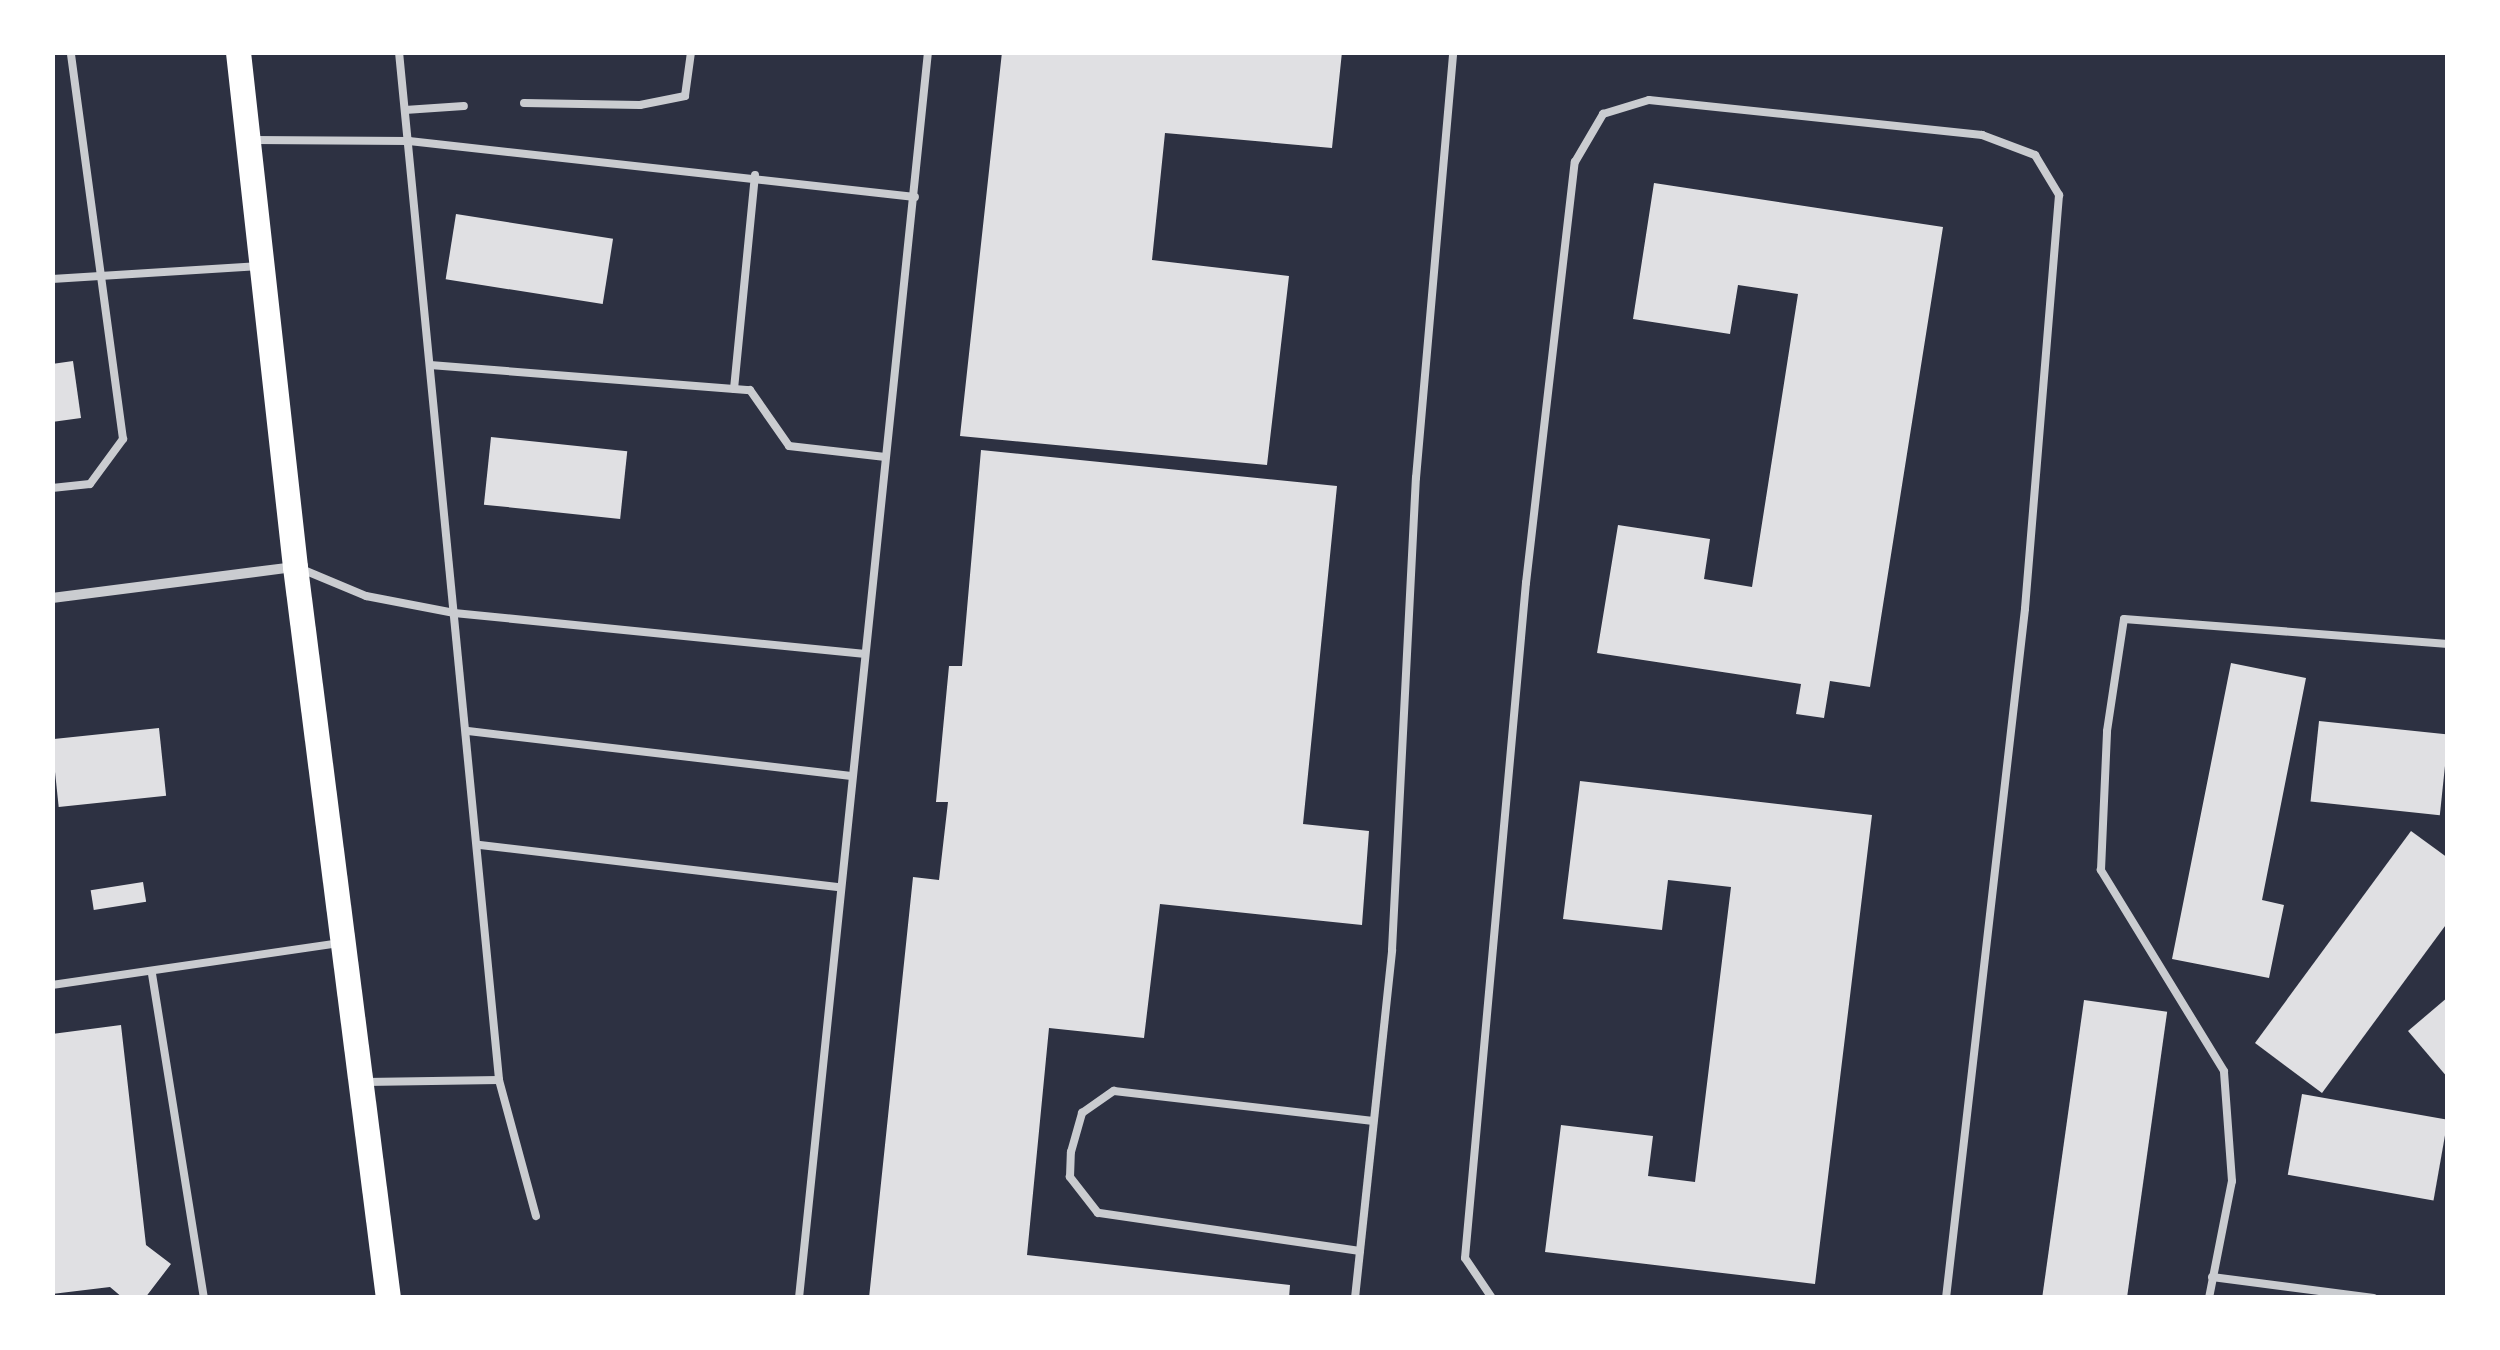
<!DOCTYPE html>
<html>
<head>
<meta charset="utf-8">
<style>
	body { margin:0 }
	#map { position:relative; width:2500px; height:1350px; overflow:hidden; background:#2d3142; font-family:"Archivo Narrow",sans-serif }
	div>[style] { position:absolute }
	.building>* { inset:0; background:#e0e0e3; transform-origin:0 0 }
	.service>* { height:8px; margin:-4px; padding:0 4px; transform-origin:4px; border-radius:4px; background:#caccd0 }
	.minor>* { height:10px; margin:-5px; padding:0 5px; transform-origin:5px; border-radius:5px; background:#caccd0 }
	.primary>* { height:25px; margin:-12.5px; padding:0 12.5px; transform-origin:12.5px; border-radius:12.5px; background:#fff }
	span { translate:-50% -50%; white-space:nowrap; text-align:center; line-height:1.15; -webkit-text-stroke:8px #fff; paint-order:stroke }
	.frame { position:absolute; inset:0; border:55px solid #fff; pointer-events:none }
</style>
</head>
<body>
<div id="map">
	<div class="building">
		<i style="clip-path:polygon(1002px 52px,1342px 52px,1332px 148px,1165px 133px,1152px 260px,1289px 276px,1267px 465px,960px 436px)"></i>
		<i style="clip-path:polygon(1654px 183px,1943px 227px,1870px 687px,1830px 681px,1824px 718px,1796px 714px,1801px 684px,1597px 653px,1618px 525px,1710px 539px,1704px 579px,1752px 587px,1798px 294px,1738px 285px,1730px 334px,1633px 319px)"></i>
		<i style="left:456px;top:214px;width:159px;height:66px;rotate:9deg"></i>
		<i style="clip-path:polygon(73px 361px,81px 418px,52px 422px,52px 364px)"></i>
		<i style="left:491px;top:437px;width:137px;height:68px;rotate:6deg"></i>
		<i style="clip-path:polygon(981px 450px,1337px 486px,1303px 824px,1369px 831px,1362px 925px,1160px 904px,1144px 1038px,1049px 1028px,1027px 1255px,1290px 1285px,1289px 1298px,869px 1298px,913px 877px,939px 880px,948px 802px,936px 802px,949px 666px,962px 666px)"></i>
		<i style="clip-path:polygon(2231px 663px,2306px 678px,2262px 900px,2284px 905px,2269px 978px,2172px 959px)"></i>
		<i style="left:2319px;top:721px;width:130px;height:81px;rotate:6deg"></i>
		<i style="left:159px;top:728px;width:68px;height:108px;rotate:84deg"></i>
		<i style="clip-path:polygon(1580px 781px,1872px 815px,1815px 1284px,1545px 1252px,1561px 1125px,1653px 1136px,1648px 1176px,1695px 1182px,1731px 887px,1668px 880px,1662px 930px,1563px 919px)"></i>
		<i style="clip-path:polygon(2411px 831px,2448px 858px,2448px 922px,2322px 1093px,2255px 1043px)"></i>
		<i style="left:143px;top:882px;width:20px;height:53px;rotate:81deg"></i>
		<i style="clip-path:polygon(2448px 997px,2448px 1078px,2408px 1031px)"></i>
		<i style="left:2084px;top:1000px;width:84px;height:302px;rotate:8deg"></i>
		<i style="clip-path:polygon(121px 1025px,146px 1245px,171px 1264px,145px 1298px,123px 1298px,110px 1287px,52px 1294px,52px 1034px)"></i>
		<i style="left:2302px;top:1094px;width:148px;height:82px;rotate:10deg"></i>
	</div>
	<div class="service">
		<i style="left:399px;top:52px;width:1033px;rotate:84.44deg"></i>
		<i style="left:499px;top:1080px;width:141px;rotate:74.8deg"></i>
		<i style="left:524px;top:103px;width:116px;rotate:1deg"></i>
		<i style="left:640px;top:105px;width:46px;rotate:-11.3deg"></i>
		<i style="left:685px;top:96px;width:44px;rotate:-82.2deg"></i>
		<i style="left:405px;top:110px;width:59px;rotate:-3.9deg"></i>
		<i style="left:251px;top:140px;width:158px;rotate:0.4deg"></i>
		<i style="left:409px;top:141px;width:509px;rotate:6.32deg"></i>
		<i style="left:52px;top:279px;width:207px;rotate:-3.6deg"></i>
		<i style="left:430px;top:365px;width:321px;rotate:4.5deg"></i>
		<i style="left:750px;top:390px;width:68px;rotate:55.1deg"></i>
		<i style="left:789px;top:446px;width:97px;rotate:6.5deg"></i>
		<i style="left:734px;top:389px;width:215px;rotate:-84.4deg"></i>
		<i style="left:52px;top:488px;width:38px;rotate:-6deg"></i>
		<i style="left:90px;top:484px;width:56px;rotate:-53.7deg"></i>
		<i style="left:123px;top:439px;width:390px;rotate:-97.7deg"></i>
		<i style="left:299px;top:568px;width:73px;rotate:22.7deg"></i>
		<i style="left:366px;top:596px;width:90px;rotate:10.9deg"></i>
		<i style="left:454px;top:613px;width:411px;rotate:5.7deg"></i>
		<i style="left:468px;top:731px;width:386px;rotate:6.7deg"></i>
		<i style="left:480px;top:845px;width:362px;rotate:6.7deg"></i>
		<i style="left:152px;top:974px;width:328px;rotate:80.9deg"></i>
		<i style="left:52px;top:985px;width:290px;rotate:-8.3deg"></i>
		<i style="left:365px;top:1082px;width:134px;rotate:-0.9deg"></i>
		<i style="left:1360px;top:1251px;width:265px;rotate:-171.7deg"></i>
		<i style="left:1098px;top:1213px;width:46px;rotate:-127.9deg"></i>
		<i style="left:1070px;top:1177px;width:25px;rotate:-88deg"></i>
		<i style="left:1071px;top:1152px;width:41px;rotate:-74.2deg"></i>
		<i style="left:1082px;top:1113px;width:39px;rotate:-35deg"></i>
		<i style="left:1114px;top:1091px;width:261px;rotate:6.6deg"></i>
		<i style="left:2212px;top:1277px;width:163px;rotate:7.4deg"></i>
		<i style="left:799px;top:1298px;width:1253px;rotate:-84.09deg"></i>
		<i style="left:1355px;top:1298px;width:350px;rotate:-83.9deg"></i>
		<i style="left:1392px;top:950px;width:473px;rotate:-87.1deg"></i>
		<i style="left:1416px;top:478px;width:428px;rotate:-85deg"></i>
		<i style="left:1492px;top:1298px;width:48px;rotate:-124deg"></i>
		<i style="left:1465px;top:1258px;width:678px;rotate:-84.84deg"></i>
		<i style="left:1526px;top:583px;width:424px;rotate:-83.4deg"></i>
		<i style="left:1575px;top:162px;width:56px;rotate:-59.7deg"></i>
		<i style="left:1603px;top:114px;width:48px;rotate:-16.9deg"></i>
		<i style="left:1649px;top:100px;width:335px;rotate:6deg"></i>
		<i style="left:1982px;top:135px;width:57px;rotate:20.7deg"></i>
		<i style="left:2035px;top:155px;width:47px;rotate:59deg"></i>
		<i style="left:2059px;top:195px;width:415px;rotate:94.7deg"></i>
		<i style="left:2025px;top:609px;width:694px;rotate:96.54deg"></i>
		<i style="left:2209px;top:1298px;width:119px;rotate:-78.9deg"></i>
		<i style="left:2232px;top:1181px;width:110px;rotate:-94.2deg"></i>
		<i style="left:2224px;top:1071px;width:236px;rotate:-121.5deg"></i>
		<i style="left:2101px;top:870px;width:139px;rotate:-87.5deg"></i>
		<i style="left:2107px;top:731px;width:113px;rotate:-81.4deg"></i>
		<i style="left:2124px;top:619px;width:325px;rotate:4.4deg"></i>
	</div>
	<div class="minor">
		<i style="left:52px;top:598px;width:245px;rotate:-7.3deg"></i>
	</div>
	<div class="primary">
		<i style="left:238px;top:52px;width:518px;rotate:83.68deg"></i>
		<i style="left:295px;top:567px;width:737px;rotate:82.75deg"></i>
	</div>
	<div class="frame"></div>
</div>
</body>
</html>
